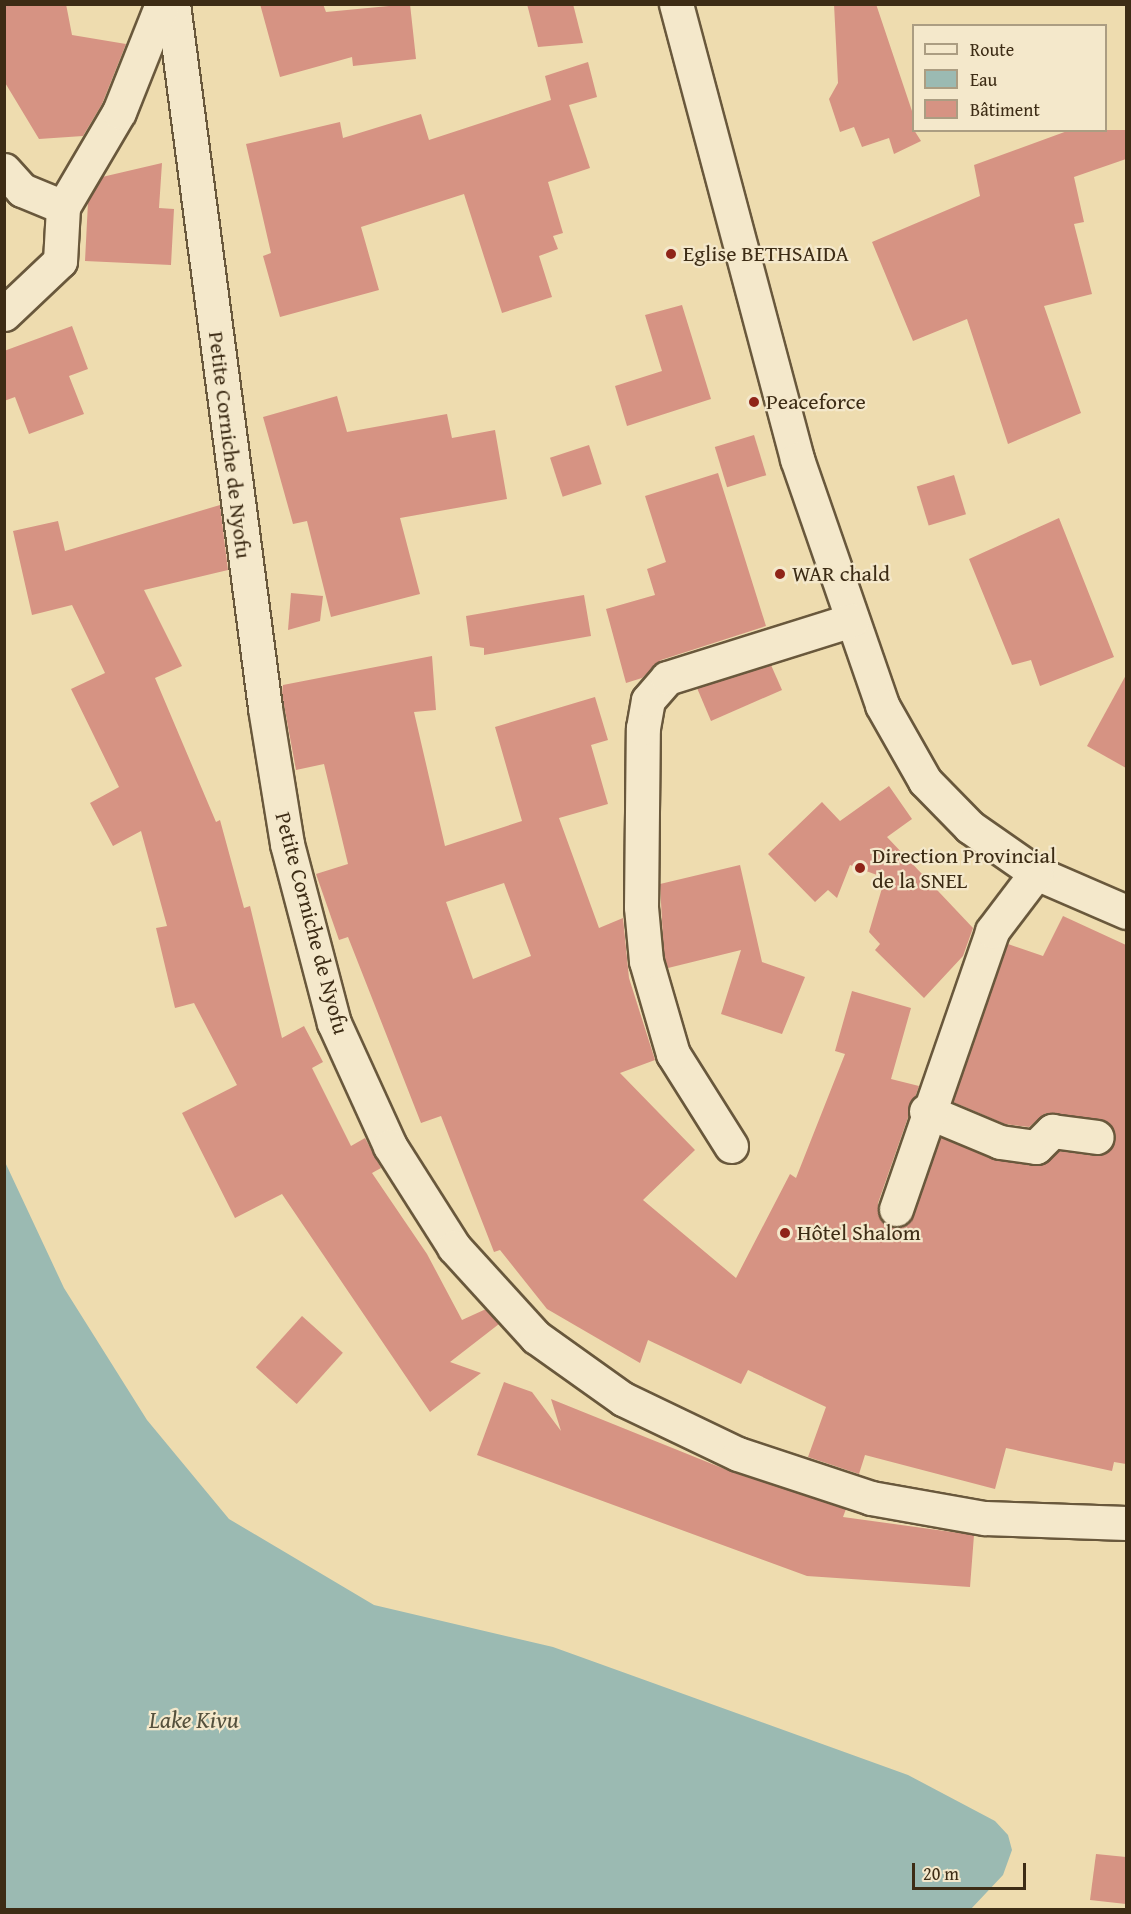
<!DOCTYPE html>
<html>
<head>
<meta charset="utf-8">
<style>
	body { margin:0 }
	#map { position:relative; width:1131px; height:1914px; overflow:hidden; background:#eedcaf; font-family:"Gentium Book Plus",serif }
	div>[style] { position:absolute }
	.water>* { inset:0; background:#9bbab2 }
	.building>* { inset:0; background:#d69383; transform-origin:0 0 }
	.roads { filter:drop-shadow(2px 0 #69583c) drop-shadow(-2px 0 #69583c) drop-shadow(0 2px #69583c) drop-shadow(0 -2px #69583c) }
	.street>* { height:33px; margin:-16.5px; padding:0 16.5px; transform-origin:16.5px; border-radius:16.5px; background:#f4e8cb }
	.dots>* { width:16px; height:16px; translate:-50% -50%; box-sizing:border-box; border:3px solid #f4e8cb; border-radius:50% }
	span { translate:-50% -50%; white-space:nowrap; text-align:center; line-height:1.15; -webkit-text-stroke:4.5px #f4e8cb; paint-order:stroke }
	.poi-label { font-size:22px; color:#3d2c15 }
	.left { translate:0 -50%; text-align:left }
	.street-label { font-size:22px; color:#3d2c15 }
	.water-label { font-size:24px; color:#54503c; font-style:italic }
	.frame { position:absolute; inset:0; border:6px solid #3d2c15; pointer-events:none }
	.legend { position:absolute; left:912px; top:24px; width:195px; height:108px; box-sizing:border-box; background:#f4e8cb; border:2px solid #ab9d82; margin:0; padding:8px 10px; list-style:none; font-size:18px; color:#3d2c15 }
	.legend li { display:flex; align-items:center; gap:12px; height:30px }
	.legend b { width:30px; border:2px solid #ab9d82 }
	.scale { position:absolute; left:912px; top:1863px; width:114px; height:27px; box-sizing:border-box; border:3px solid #3d2c15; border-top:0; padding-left:8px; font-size:18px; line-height:21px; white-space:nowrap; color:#3d2c15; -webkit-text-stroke:4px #f4e8cb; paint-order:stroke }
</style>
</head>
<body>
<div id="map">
	<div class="water">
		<i style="clip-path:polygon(5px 1162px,64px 1288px,147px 1420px,229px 1519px,374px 1605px,553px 1647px,908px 1775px,995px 1821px,1008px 1835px,1012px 1850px,1003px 1875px,970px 1910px,5px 1909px)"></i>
	</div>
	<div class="building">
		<i style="clip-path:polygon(4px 4px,66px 4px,72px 35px,126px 44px,102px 104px,83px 136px,39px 139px,4px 81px)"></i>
		<i style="clip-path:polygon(260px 4px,323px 4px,326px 12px,410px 4px,416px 59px,353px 66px,352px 57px,280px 77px)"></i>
		<i style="clip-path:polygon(527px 4px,573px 4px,583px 43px,538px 47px)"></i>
		<i style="clip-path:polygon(834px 4px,876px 4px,914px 117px,914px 130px,921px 141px,894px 154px,889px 138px,862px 147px,854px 127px,840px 132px,829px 99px,838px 83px)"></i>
		<i style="clip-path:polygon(588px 62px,597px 97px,569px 105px,590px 168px,548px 182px,563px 233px,553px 236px,558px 249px,539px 256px,552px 297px,502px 313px,464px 194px,361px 227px,379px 290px,280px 317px,263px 256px,271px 253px,246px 144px,340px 122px,343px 138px,421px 114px,429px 140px,551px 100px,545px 76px)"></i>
		<i style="clip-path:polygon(1070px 130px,1126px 130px,1126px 159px,1074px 177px,1084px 222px,1074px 224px,1092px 294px,1044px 306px,1081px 413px,1008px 444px,967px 319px,913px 341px,872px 242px,980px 196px,974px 165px)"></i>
		<i style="clip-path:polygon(162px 163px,159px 208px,174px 209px,171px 265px,85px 261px,88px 202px,102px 177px)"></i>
		<i style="clip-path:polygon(682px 305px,711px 399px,627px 426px,615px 386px,662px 371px,645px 315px)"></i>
		<i style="clip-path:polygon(72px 326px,88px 369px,69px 376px,84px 414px,29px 434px,15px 397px,4px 401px,4px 351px)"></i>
		<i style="clip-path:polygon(337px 396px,347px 432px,447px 414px,452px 438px,495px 430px,507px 499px,400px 518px,420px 594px,331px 617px,307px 521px,293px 524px,263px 417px)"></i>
		<i style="left:754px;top:435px;width:42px;height:41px;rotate:73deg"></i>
		<i style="left:589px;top:445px;width:41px;height:41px;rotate:72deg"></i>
		<i style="clip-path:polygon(718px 473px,766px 626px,661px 660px,642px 678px,626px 683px,606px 609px,655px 595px,647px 569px,666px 562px,645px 496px)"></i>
		<i style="left:954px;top:475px;width:41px;height:39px;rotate:73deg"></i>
		<i style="clip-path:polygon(220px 505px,228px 570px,144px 590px,182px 666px,155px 678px,216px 822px,220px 820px,244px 908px,250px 906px,282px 1038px,304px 1026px,323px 1062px,312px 1068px,351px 1146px,365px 1138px,381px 1168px,372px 1173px,427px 1254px,462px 1320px,486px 1309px,499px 1324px,450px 1362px,481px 1373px,430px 1412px,282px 1194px,235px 1218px,182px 1113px,237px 1085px,194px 1003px,175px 1008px,156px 928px,167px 926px,141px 831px,113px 846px,90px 803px,119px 787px,71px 689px,105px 673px,72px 605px,32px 615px,13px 531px,58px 521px,65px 551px)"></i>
		<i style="clip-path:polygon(1059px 518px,1114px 657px,1040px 686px,1031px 660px,1012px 665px,969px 559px)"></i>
		<i style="clip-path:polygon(291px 593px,323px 596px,320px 621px,288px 630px)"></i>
		<i style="clip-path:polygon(584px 595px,591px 636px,484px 655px,484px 648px,470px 646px,466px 616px)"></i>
		<i style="clip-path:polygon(evenodd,432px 656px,436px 710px,414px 712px,445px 846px,522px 821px,495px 727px,595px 697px,608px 740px,591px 745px,608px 804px,559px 818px,599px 928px,623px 918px,629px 978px,655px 1060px,620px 1073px,695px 1150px,643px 1200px,736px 1278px,790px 1174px,796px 1178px,845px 1054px,835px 1051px,852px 991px,911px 1008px,891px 1079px,919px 1086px,878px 1203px,878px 1213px,889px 1226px,900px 1227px,913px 1216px,941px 1137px,993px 1159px,1033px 1166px,1042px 1165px,1059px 1151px,1095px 1156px,1111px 1149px,1114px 1130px,1100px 1119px,1046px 1113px,1029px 1127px,1005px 1124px,953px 1102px,1008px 944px,1043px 956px,1063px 916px,1126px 945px,1126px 1464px,1114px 1462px,1112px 1471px,1006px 1448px,995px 1489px,865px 1455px,859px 1474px,808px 1457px,826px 1407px,748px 1370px,741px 1384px,648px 1340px,640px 1363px,547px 1309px,500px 1250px,494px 1252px,441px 1116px,421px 1123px,348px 937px,339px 940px,316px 874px,348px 864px,324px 764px,296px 770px,282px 694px,283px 685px,432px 656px,504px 883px,531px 956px,473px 979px,446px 902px,504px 883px)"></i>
		<i style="clip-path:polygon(771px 665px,782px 690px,711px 721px,697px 688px)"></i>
		<i style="clip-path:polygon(1126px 675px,1126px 768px,1087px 746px)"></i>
		<i style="clip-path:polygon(889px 786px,912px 819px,887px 837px,973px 928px,963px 956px,924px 998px,875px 950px,880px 944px,869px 932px,885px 878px,850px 865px,837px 898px,828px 890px,815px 902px,768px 854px,822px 802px,840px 821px)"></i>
		<i style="clip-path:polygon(740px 865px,762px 962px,805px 977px,782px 1034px,721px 1014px,741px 950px,668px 968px,664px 957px,660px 884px)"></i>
		<i style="left:302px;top:1316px;width:55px;height:69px;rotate:42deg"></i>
		<i style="clip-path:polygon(504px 1382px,532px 1392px,561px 1431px,551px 1399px,732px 1472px,846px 1509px,843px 1517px,974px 1535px,970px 1587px,807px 1576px,477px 1455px)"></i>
		<i style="clip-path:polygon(1096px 1854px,1126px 1857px,1126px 1904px,1090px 1900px)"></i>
	</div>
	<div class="roads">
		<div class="street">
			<i style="left:173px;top:4px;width:710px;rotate:82.55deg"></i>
			<i style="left:265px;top:708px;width:138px;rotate:80.8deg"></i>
			<i style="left:287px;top:844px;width:185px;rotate:75.3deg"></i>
			<i style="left:334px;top:1023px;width:135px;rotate:65.5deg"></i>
			<i style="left:390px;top:1146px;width:120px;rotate:57.6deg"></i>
			<i style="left:454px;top:1247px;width:122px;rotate:47.7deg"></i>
			<i style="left:536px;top:1337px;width:107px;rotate:35.5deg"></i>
			<i style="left:623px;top:1399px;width:127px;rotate:25.6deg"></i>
			<i style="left:738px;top:1454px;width:140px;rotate:18.3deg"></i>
			<i style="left:871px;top:1498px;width:116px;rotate:10deg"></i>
			<i style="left:985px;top:1518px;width:141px;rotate:2deg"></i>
			<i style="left:676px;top:4px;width:471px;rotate:75.1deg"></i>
			<i style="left:797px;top:459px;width:260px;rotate:70.9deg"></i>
			<i style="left:882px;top:705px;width:87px;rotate:60.5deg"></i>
			<i style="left:925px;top:781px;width:64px;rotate:45.6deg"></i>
			<i style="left:970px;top:827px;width:80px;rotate:34.9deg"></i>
			<i style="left:1036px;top:873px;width:98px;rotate:23.4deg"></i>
			<i style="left:4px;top:170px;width:27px;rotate:48deg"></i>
			<i style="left:22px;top:190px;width:44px;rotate:22.5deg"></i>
			<i style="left:4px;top:314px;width:77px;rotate:-43.4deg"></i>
			<i style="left:60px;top:261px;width:54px;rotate:-86.8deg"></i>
			<i style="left:63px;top:207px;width:110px;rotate:-59.5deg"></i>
			<i style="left:119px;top:112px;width:116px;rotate:-68.3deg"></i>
			<i style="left:926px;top:1111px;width:80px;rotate:22.7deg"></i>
			<i style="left:1000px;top:1142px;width:36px;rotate:8deg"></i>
			<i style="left:1036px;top:1147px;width:23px;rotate:-45deg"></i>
			<i style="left:1052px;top:1131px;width:45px;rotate:7.6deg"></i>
			<i style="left:731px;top:1146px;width:109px;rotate:-122.2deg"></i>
			<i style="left:673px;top:1054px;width:97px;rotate:-106.2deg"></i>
			<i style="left:646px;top:961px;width:54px;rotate:-95.3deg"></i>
			<i style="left:641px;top:907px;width:179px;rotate:-89.4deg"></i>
			<i style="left:643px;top:728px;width:28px;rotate:-80deg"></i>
			<i style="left:648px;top:700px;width:29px;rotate:-49deg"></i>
			<i style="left:667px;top:678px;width:194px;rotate:-17.4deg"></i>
			<i style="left:896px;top:1209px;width:294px;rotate:-70.9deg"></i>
			<i style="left:992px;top:931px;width:73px;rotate:-52.8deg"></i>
		</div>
	</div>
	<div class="dots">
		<i style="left:671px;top:254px;background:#8f2418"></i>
		<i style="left:754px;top:402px;background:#8f2418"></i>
		<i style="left:780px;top:574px;background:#8f2418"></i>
		<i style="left:860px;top:868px;background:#8f2418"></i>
		<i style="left:785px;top:1233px;background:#8f2418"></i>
	</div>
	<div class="poi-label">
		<span class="left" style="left:683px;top:254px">Eglise BETHSAIDA</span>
		<span class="left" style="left:766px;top:402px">Peaceforce</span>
		<span class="left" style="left:792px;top:574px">WAR chald</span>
		<span class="left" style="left:872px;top:868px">Direction Provincial<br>de la SNEL</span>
		<span class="left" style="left:797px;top:1233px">Hôtel Shalom</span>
	</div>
	<div class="street-label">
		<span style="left:230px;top:445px;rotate:83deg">Petite Corniche de Nyofu</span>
		<span style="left:312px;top:923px;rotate:75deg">Petite Corniche de Nyofu</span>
	</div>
	<div class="water-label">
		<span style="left:194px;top:1720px">Lake Kivu</span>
	</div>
	<div class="frame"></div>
	<ul class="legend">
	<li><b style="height:8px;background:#f4e8cb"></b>Route</li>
	<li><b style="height:16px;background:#9bbab2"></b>Eau</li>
	<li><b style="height:16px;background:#d69383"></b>Bâtiment</li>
	</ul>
	<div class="scale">20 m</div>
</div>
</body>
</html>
